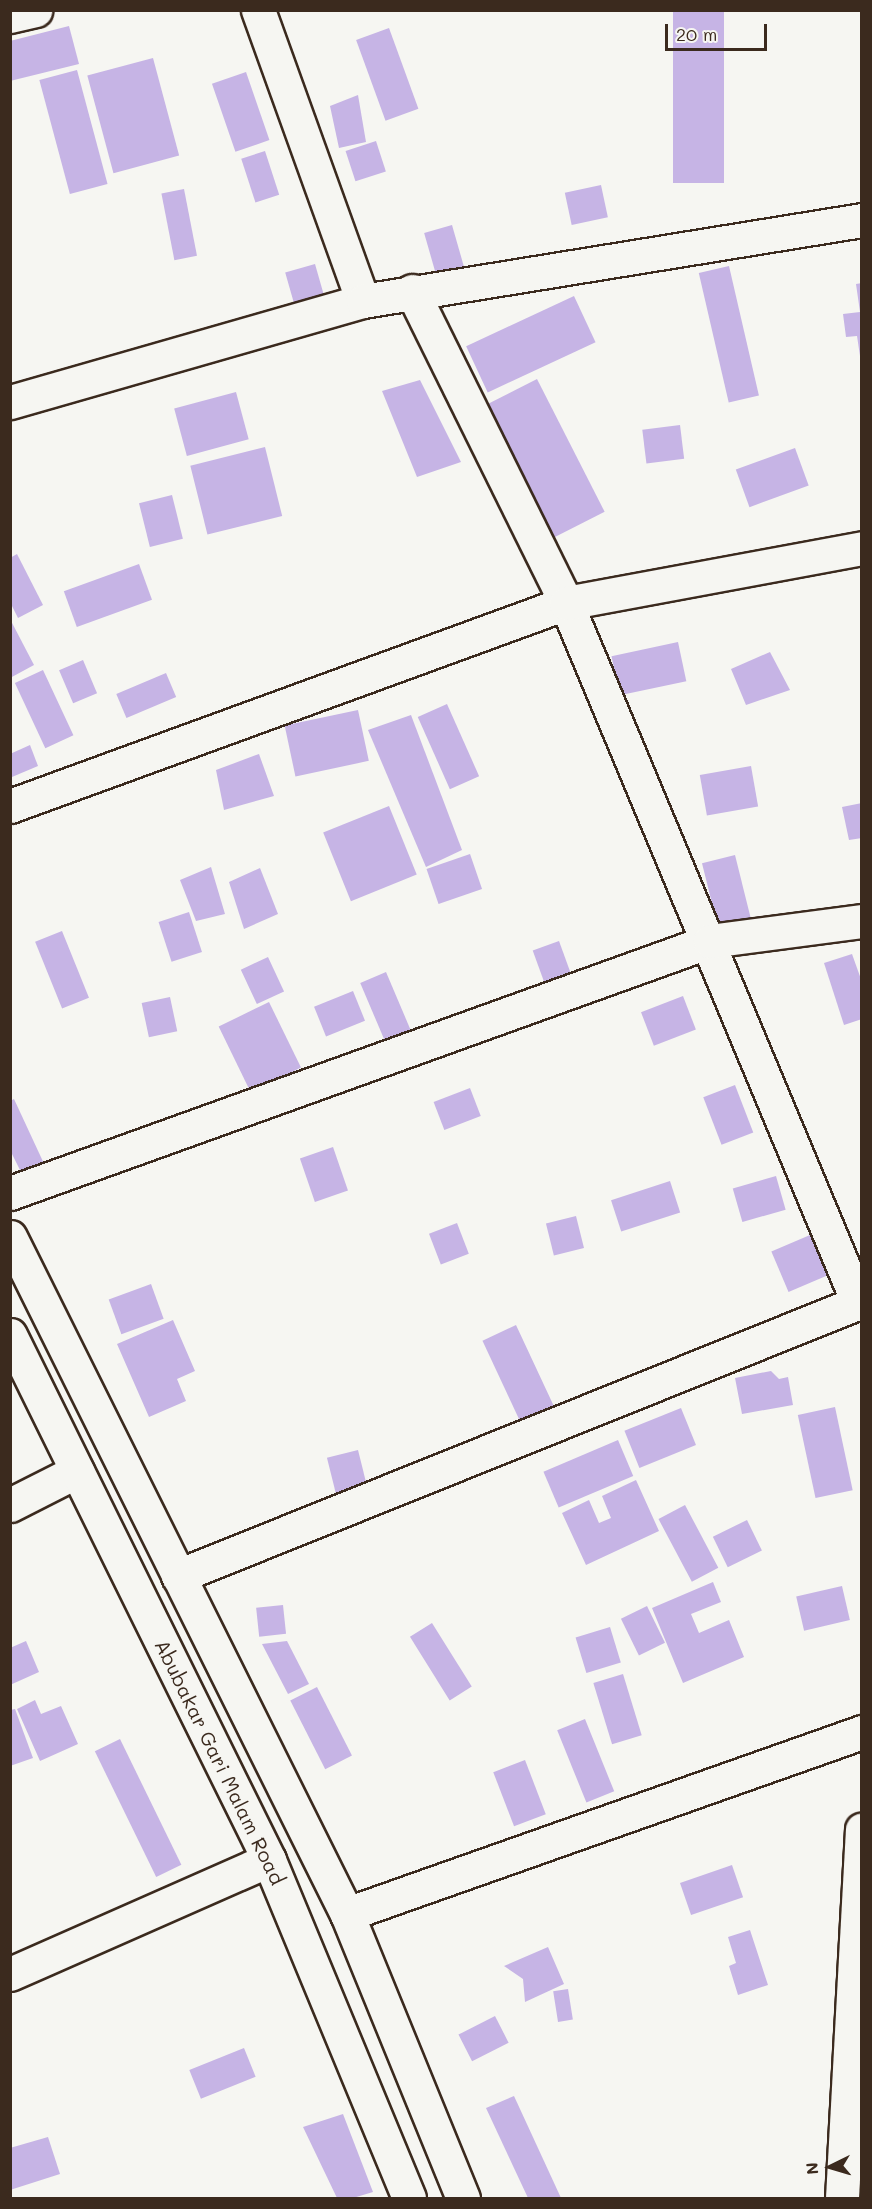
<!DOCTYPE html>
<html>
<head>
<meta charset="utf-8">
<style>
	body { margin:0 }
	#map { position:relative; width:872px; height:2209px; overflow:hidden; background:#f6f6f2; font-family:Mali,sans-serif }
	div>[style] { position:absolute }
	.building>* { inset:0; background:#c6b4e5; transform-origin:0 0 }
	.roads { filter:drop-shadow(2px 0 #3b2a1e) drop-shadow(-2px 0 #3b2a1e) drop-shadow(0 2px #3b2a1e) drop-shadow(0 -2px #3b2a1e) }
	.minor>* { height:33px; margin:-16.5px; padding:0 16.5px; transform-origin:16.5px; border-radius:16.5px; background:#f6f6f2 }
	.tertiary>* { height:33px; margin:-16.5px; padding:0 16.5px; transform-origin:16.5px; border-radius:16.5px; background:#f6f6f2 }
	span { translate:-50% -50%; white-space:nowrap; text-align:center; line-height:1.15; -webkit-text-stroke:4.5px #f6f6f2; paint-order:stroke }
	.street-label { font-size:20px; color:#3b2a1e }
	.frame { position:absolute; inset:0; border:12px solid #3b2a1e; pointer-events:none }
	.north { position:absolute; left:800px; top:2137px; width:60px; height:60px; -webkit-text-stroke:4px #f6f6f2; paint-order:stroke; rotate:265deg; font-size:16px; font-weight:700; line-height:24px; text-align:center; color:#3b2a1e }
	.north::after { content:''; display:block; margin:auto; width:21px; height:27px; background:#3b2a1e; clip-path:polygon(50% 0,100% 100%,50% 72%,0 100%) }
	.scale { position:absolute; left:665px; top:24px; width:102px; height:27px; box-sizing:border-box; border:3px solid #3b2a1e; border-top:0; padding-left:8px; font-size:18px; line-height:21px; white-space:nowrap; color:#3b2a1e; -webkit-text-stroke:4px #f6f6f2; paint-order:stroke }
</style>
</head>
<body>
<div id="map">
	<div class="building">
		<i style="left:673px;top:10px;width:51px;height:173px"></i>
		<i style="clip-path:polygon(69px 26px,79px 64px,10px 81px,10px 41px)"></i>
		<i style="left:389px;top:28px;width:86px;height:35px;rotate:70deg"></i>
		<i style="left:153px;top:58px;width:101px;height:68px;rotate:75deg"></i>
		<i style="left:77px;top:70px;width:118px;height:39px;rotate:75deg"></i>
		<i style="left:246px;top:72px;width:72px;height:36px;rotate:71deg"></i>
		<i style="clip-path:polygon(358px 95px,366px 142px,339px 148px,330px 106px)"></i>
		<i style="left:376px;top:141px;width:32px;height:32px;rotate:72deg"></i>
		<i style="left:265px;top:151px;width:46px;height:25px;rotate:72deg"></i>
		<i style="left:601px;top:185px;width:33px;height:37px;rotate:78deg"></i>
		<i style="left:184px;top:189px;width:68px;height:23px;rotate:79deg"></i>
		<i style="left:452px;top:225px;width:48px;height:29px;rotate:74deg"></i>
		<i style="left:315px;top:264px;width:35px;height:31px;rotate:74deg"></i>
		<i style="left:729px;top:266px;width:133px;height:31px;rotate:77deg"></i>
		<i style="clip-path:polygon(862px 283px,862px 356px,860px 356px,857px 336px,846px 337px,843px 314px,860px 312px,856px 284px)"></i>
		<i style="left:574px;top:296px;width:51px;height:119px;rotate:65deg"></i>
		<i style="left:537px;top:379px;width:149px;height:58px;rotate:63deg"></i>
		<i style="clip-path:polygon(420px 380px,461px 462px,417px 477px,382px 391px)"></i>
		<i style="left:236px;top:392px;width:49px;height:64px;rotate:75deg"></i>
		<i style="left:680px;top:425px;width:34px;height:38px;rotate:83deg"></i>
		<i style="left:265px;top:447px;width:71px;height:77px;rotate:76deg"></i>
		<i style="left:795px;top:448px;width:40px;height:63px;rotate:70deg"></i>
		<i style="left:172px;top:495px;width:45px;height:34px;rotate:76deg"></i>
		<i style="clip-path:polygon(17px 554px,43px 605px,18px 618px,10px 602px,10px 558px)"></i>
		<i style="left:139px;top:564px;width:38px;height:80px;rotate:70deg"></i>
		<i style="clip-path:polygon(10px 619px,34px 665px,10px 678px)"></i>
		<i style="left:678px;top:642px;width:40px;height:68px;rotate:78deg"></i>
		<i style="clip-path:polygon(770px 652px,790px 690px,746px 705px,731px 669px)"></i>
		<i style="left:83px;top:660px;width:36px;height:26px;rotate:67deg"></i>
		<i style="left:43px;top:670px;width:72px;height:31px;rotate:65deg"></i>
		<i style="left:166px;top:673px;width:26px;height:54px;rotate:67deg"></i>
		<i style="left:447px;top:704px;width:79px;height:32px;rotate:66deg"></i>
		<i style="left:358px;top:710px;width:52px;height:75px;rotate:78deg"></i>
		<i style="clip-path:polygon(411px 715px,462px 850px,426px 867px,368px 730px)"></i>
		<i style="clip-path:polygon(30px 745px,38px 766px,12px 777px,10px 754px)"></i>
		<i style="clip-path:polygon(259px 754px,274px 796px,224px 810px,216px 770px)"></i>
		<i style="left:751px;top:766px;width:41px;height:52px;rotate:80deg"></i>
		<i style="clip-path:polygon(862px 803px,862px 838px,849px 840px,842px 807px)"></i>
		<i style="left:389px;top:806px;width:74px;height:71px;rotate:68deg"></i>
		<i style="left:470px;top:854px;width:37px;height:46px;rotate:71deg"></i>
		<i style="left:735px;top:855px;width:71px;height:34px;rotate:76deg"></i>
		<i style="clip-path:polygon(211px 867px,225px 914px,196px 921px,180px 880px)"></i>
		<i style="clip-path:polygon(260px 868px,278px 914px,244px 929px,229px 882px)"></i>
		<i style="left:189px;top:912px;width:42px;height:32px;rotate:72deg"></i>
		<i style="left:62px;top:931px;width:72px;height:29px;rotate:68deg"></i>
		<i style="left:559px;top:941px;width:38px;height:28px;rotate:70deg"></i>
		<i style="clip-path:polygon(852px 954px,862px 982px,862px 1019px,844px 1025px,824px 963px)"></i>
		<i style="left:268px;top:957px;width:38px;height:30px;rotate:65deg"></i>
		<i style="left:386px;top:972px;width:77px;height:28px;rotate:67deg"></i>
		<i style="left:353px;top:991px;width:32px;height:42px;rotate:68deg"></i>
		<i style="left:683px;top:996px;width:36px;height:45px;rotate:69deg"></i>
		<i style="left:170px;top:997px;width:35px;height:29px;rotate:78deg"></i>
		<i style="left:269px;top:1002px;width:73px;height:56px;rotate:64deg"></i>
		<i style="left:735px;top:1085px;width:51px;height:34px;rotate:69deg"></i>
		<i style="left:470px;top:1088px;width:30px;height:39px;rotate:69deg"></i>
		<i style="clip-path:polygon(14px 1099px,46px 1168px,24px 1178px,10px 1150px,10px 1101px)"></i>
		<i style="left:333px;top:1147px;width:46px;height:35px;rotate:71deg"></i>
		<i style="left:776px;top:1176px;width:35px;height:45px;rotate:74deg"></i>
		<i style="left:670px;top:1181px;width:33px;height:62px;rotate:72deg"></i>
		<i style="left:576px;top:1216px;width:33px;height:31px;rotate:76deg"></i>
		<i style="left:457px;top:1223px;width:33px;height:30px;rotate:69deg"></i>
		<i style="left:810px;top:1235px;width:44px;height:42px;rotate:67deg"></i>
		<i style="left:151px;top:1284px;width:37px;height:45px;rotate:70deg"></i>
		<i style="clip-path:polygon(173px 1320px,195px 1371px,177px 1379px,186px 1401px,149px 1417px,117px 1344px)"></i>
		<i style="left:516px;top:1325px;width:90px;height:37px;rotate:65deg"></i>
		<i style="clip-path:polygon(771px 1371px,779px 1379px,788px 1377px,793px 1405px,742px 1414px,735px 1378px)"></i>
		<i style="left:835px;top:1407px;width:85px;height:38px;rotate:78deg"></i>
		<i style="left:681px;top:1408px;width:40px;height:61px;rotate:68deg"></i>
		<i style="left:618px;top:1440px;width:39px;height:81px;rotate:67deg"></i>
		<i style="left:358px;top:1450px;width:46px;height:32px;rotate:76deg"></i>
		<i style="clip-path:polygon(636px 1480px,659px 1531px,586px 1565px,562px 1513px,589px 1500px,599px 1523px,611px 1518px,602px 1496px)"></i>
		<i style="left:685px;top:1505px;width:71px;height:30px;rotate:62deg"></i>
		<i style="left:747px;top:1520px;width:34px;height:38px;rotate:64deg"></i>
		<i style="clip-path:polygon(713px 1582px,721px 1602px,691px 1614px,699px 1633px,729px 1620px,744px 1657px,683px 1683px,652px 1608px)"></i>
		<i style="left:842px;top:1586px;width:35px;height:47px;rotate:77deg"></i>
		<i style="left:283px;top:1605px;width:29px;height:27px;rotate:84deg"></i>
		<i style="left:647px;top:1606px;width:41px;height:29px;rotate:64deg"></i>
		<i style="left:432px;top:1623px;width:75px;height:26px;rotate:58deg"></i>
		<i style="left:610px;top:1627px;width:37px;height:36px;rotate:73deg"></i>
		<i style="clip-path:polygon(26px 1641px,39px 1672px,10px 1685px,10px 1648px)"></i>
		<i style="clip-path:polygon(287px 1641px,309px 1684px,288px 1694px,262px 1644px)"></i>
		<i style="left:623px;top:1674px;width:64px;height:31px;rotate:73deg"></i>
		<i style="left:317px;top:1687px;width:77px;height:30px;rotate:63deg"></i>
		<i style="clip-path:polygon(35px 1700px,41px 1714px,61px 1706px,78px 1744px,40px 1761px,17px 1709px)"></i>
		<i style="clip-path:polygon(15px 1709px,33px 1758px,10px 1766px,10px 1710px)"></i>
		<i style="left:585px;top:1719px;width:78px;height:30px;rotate:68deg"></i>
		<i style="left:120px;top:1739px;width:140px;height:28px;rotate:64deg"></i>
		<i style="left:525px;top:1760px;width:58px;height:34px;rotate:69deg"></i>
		<i style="left:732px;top:1865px;width:34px;height:55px;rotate:71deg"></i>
		<i style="clip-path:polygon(750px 1930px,768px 1985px,738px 1995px,729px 1966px,736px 1963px,728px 1937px)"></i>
		<i style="clip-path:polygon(548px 1947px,564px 1984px,525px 2002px,523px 1979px,504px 1966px)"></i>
		<i style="left:568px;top:1989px;width:31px;height:15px;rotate:81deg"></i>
		<i style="left:495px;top:2016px;width:30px;height:41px;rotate:63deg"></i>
		<i style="left:244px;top:2048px;width:31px;height:59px;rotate:68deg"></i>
		<i style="clip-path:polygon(514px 2096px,561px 2198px,528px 2198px,486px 2108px)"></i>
		<i style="clip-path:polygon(343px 2114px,373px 2192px,353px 2198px,337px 2198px,303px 2127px)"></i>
		<i style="clip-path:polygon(48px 2137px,60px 2174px,10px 2190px,10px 2148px)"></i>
	</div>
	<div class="roads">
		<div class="minor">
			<i style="left:258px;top:10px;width:309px;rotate:70.2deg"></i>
			<i style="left:10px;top:16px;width:26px;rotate:-13deg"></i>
			<i style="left:412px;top:291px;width:348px;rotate:63.7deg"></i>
			<i style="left:566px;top:603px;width:758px;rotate:67.33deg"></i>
			<i style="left:10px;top:402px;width:367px;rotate:-16deg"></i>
			<i style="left:363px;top:301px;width:506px;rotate:-9.22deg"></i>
			<i style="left:10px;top:806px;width:592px;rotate:-20.06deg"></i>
			<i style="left:566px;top:603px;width:301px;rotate:-10.5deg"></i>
			<i style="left:10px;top:1193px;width:744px;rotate:-19.8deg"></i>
			<i style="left:710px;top:941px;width:153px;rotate:-7.5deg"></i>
			<i style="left:10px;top:1505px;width:75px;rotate:-26.9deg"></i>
			<i style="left:178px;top:1576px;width:737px;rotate:-21.9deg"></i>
			<i style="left:347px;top:1914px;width:546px;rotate:-19.46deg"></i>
			<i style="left:10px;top:1974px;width:283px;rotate:-23.8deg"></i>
			<i style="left:842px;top:2198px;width:369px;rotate:-86.9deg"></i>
		</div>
		<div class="tertiary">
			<i style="left:10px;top:1237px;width:756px;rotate:63.54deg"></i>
			<i style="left:347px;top:1914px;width:307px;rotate:67.8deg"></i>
			<i style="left:10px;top:1335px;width:585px;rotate:63.74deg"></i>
			<i style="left:269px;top:1860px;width:366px;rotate:67.5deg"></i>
		</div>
	</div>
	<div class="street-label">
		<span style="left:220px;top:1762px;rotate:64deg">Abubakar Gari Malam Road</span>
	</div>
	<div class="frame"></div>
	<div class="north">N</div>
	<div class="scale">20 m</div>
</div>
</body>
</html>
